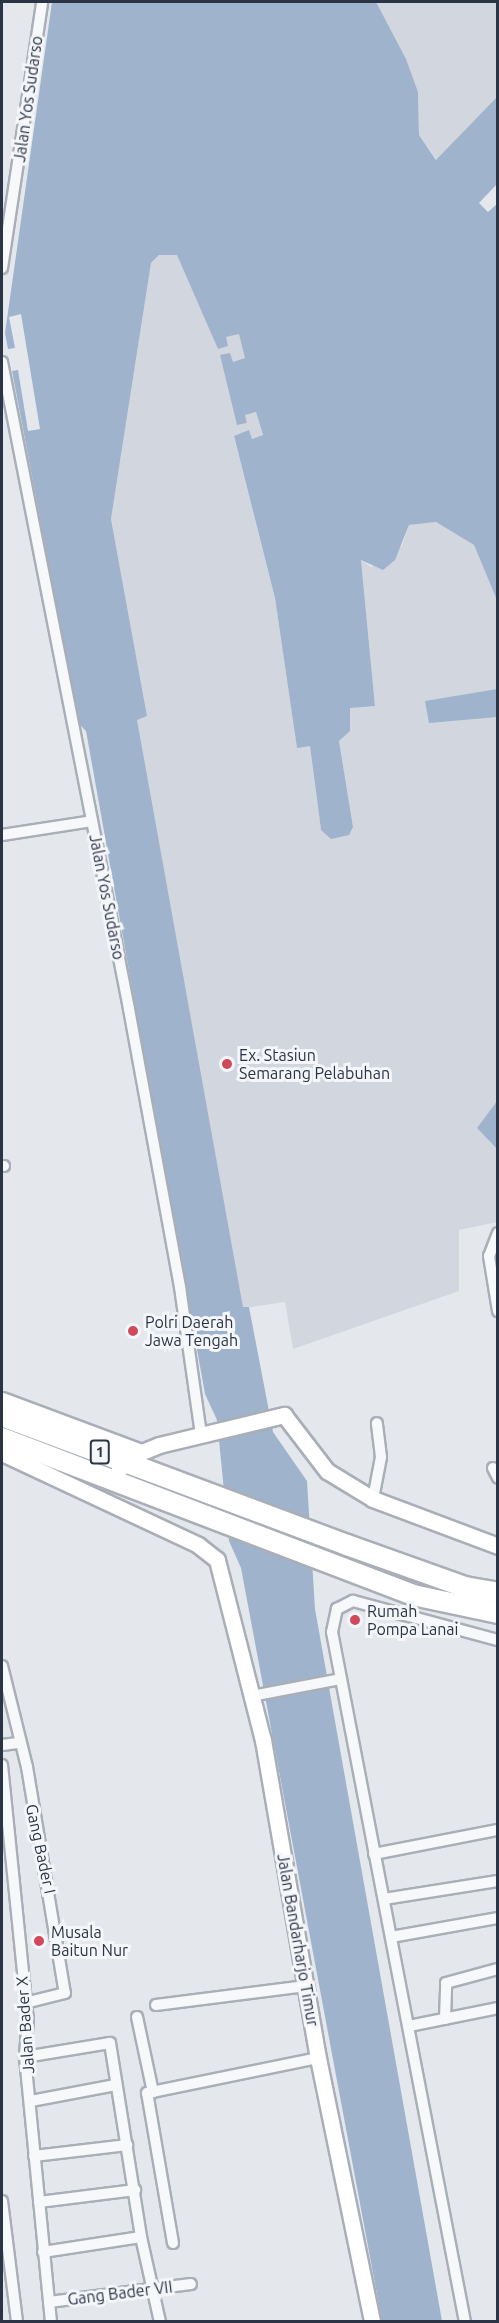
<!DOCTYPE html>
<html>
<head>
<meta charset="utf-8">
<style>
	body { margin:0 }
	#map { position:relative; width:499px; height:2323px; overflow:hidden; background:#e4e7ec; font-family:Ubuntu,sans-serif }
	div>[style] { position:absolute }
	.built>* { inset:0; background:#d2d6de }
	.water>* { inset:0; background:#9fb4cc }
	.roads { filter:drop-shadow(2px 0 #a9aeb7) drop-shadow(-2px 0 #a9aeb7) drop-shadow(0 2px #a9aeb7) drop-shadow(0 -2px #a9aeb7) }
	.street>* { height:10px; margin:-5px; padding:0 5px; transform-origin:5px; border-radius:5px; background:#f7f8fa }
	.secondary>* { height:15px; margin:-7.5px; padding:0 7.5px; transform-origin:7.5px; border-radius:7.5px; background:#fff }
	.highway>* { height:20px; margin:-10px; padding:0 10px; transform-origin:10px; border-radius:10px; background:#fff }
	.dots>* { width:16px; height:16px; translate:-50% -50%; box-sizing:border-box; border:3px solid #f4f6f9; border-radius:50% }
	span { translate:-50% -50%; white-space:nowrap; text-align:center; line-height:1.15; -webkit-text-stroke:6px #f4f6f9; paint-order:stroke }
	.shield-label span { padding:2px 4px; background:#f4f6f9; border:2px solid; border-radius:4px; -webkit-text-stroke-width:0 }
	.shield-label { font-size:15px; color:#2b3445; font-weight:700 }
	.street-label { font-size:16px; color:#2b3445 }
	.poi-label { font-size:16px; color:#2b3445 }
	.left { translate:0 -50%; text-align:left }
	.frame { position:absolute; inset:0; border:3px solid #2b3445; pointer-events:none }
</style>
</head>
<body>
<div id="map">
	<div class="built">
		<i style="clip-path:polygon(376px 2px,497px 2px,497px 97px,437px 160px,419px 135px,418px 92px)"></i>
		<i style="clip-path:polygon(159px 255px,177px 255px,181px 260px,218px 349px,226px 337px,239px 333px,246px 358px,233px 362px,237px 425px,247px 423px,245px 415px,256px 412px,263px 436px,252px 439px,249px 431px,234px 437px,275px 598px,297px 747px,310px 746px,321px 830px,353px 827px,339px 741px,350px 731px,350px 708px,375px 705px,361px 560px,371px 567px,402px 546px,409px 525px,436px 522px,474px 545px,498px 600px,497px 689px,426px 702px,497px 717px,497px 1101px,477px 1128px,497px 1149px,497px 1222px,459px 1230px,459px 1291px,293px 1349px,285px 1302px,243px 1308px,136px 719px,147px 716px,111px 519px,151px 263px)"></i>
	</div>
	<div class="water">
		<i style="clip-path:polygon(52px 2px,376px 2px,406px 59px,418px 92px,419px 135px,436px 160px,497px 97px,497px 184px,479px 203px,488px 212px,498px 203px,497px 600px,474px 545px,436px 522px,409px 525px,395px 560px,383px 570px,361px 560px,375px 706px,350px 708px,350px 731px,339px 741px,353px 827px,349px 835px,331px 839px,321px 830px,310px 746px,297px 748px,275px 598px,234px 436px,249px 430px,252px 439px,263px 435px,256px 412px,245px 415px,247px 423px,237px 425px,220px 355px,230px 353px,233px 362px,245px 358px,239px 334px,226px 337px,228px 346px,218px 349px,177px 255px,159px 255px,151px 263px,111px 519px,147px 716px,137px 720px,243px 1307px,249px 1307px,273px 1432px,307px 1481px,315px 1609px,442px 2321px,382px 2321px,241px 1568px,229px 1541px,217px 1420px,205px 1394px,86px 731px,79px 724px,12px 371px,18px 370px,28px 431px,40px 429px,21px 314px,9px 317px,15px 348px,8px 349px,5px 333px)"></i>
		<i style="clip-path:polygon(497px 689px,497px 717px,429px 723px,425px 701px)"></i>
		<i style="clip-path:polygon(497px 1101px,497px 1149px,477px 1128px)"></i>
	</div>
	<div class="roads">
		<div class="street">
			<i style="left:2px;top:268px;width:269px;rotate:-81.4deg"></i>
			<i style="left:2px;top:362px;width:659px;rotate:78.89deg"></i>
			<i style="left:129px;top:1009px;width:283px;rotate:79.6deg"></i>
			<i style="left:180px;top:1287px;width:148px;rotate:81.9deg"></i>
			<i style="left:2px;top:835px;width:91px;rotate:-8.8deg"></i>
			<i style="left:2px;top:1166px;width:2px"></i>
			<i style="left:498px;top:1233px;width:25px;rotate:111deg"></i>
			<i style="left:489px;top:1256px;width:56px;rotate:80.7deg"></i>
			<i style="left:493px;top:1468px;width:11px;rotate:63deg"></i>
			<i style="left:373px;top:1499px;width:43px;rotate:-79.2deg"></i>
			<i style="left:381px;top:1457px;width:34px;rotate:-97deg"></i>
			<i style="left:2px;top:1666px;width:104px;rotate:76.1deg"></i>
			<i style="left:27px;top:1767px;width:229px;rotate:80.5deg"></i>
			<i style="left:65px;top:1993px;width:41px;rotate:166deg"></i>
			<i style="left:252px;top:1696px;width:90px;rotate:-10.9deg"></i>
			<i style="left:2px;top:1745px;width:16px;rotate:-7deg"></i>
			<i style="left:2px;top:1765px;width:256px;rotate:84.2deg"></i>
			<i style="left:28px;top:2020px;width:37px;rotate:95deg"></i>
			<i style="left:25px;top:2057px;width:266px;rotate:84.4deg"></i>
			<i style="left:374px;top:1854px;width:126px;rotate:-11deg"></i>
			<i style="left:384px;top:1899px;width:115px;rotate:-9deg"></i>
			<i style="left:391px;top:1937px;width:109px;rotate:-10.1deg"></i>
			<i style="left:156px;top:2005px;width:151px;rotate:-7.2deg"></i>
			<i style="left:137px;top:2017px;width:77px;rotate:78deg"></i>
			<i style="left:445px;top:2019px;width:36px;rotate:-88deg"></i>
			<i style="left:446px;top:1983px;width:54px;rotate:-15.1deg"></i>
			<i style="left:409px;top:2026px;width:91px;rotate:-11.4deg"></i>
			<i style="left:25px;top:2057px;width:86px;rotate:-9.4deg"></i>
			<i style="left:110px;top:2043px;width:196px;rotate:80.9deg"></i>
			<i style="left:31px;top:2101px;width:86px;rotate:-10.7deg"></i>
			<i style="left:34px;top:2156px;width:94px;rotate:-6.7deg"></i>
			<i style="left:2px;top:2201px;width:122px;rotate:82.9deg"></i>
			<i style="left:39px;top:2202px;width:97px;rotate:-7.1deg"></i>
			<i style="left:173px;top:2243px;width:152px;rotate:-99.8deg"></i>
			<i style="left:147px;top:2093px;width:175px;rotate:-11.6deg"></i>
			<i style="left:43px;top:2252px;width:99px;rotate:-8.7deg"></i>
			<i style="left:141px;top:2237px;width:87px;rotate:77.4deg"></i>
			<i style="left:49px;top:2302px;width:143px;rotate:-7.2deg"></i>
			<i style="left:465px;top:2322px;width:703px;rotate:-100.91deg"></i>
			<i style="left:332px;top:1632px;width:24px;rotate:-78deg"></i>
			<i style="left:337px;top:1609px;width:18px;rotate:-27deg"></i>
			<i style="left:353px;top:1601px;width:150px;rotate:15.1deg"></i>
		</div>
		<div class="secondary">
			<i style="left:2px;top:1400px;width:148px;rotate:20.5deg"></i>
			<i style="left:2px;top:1453px;width:217px;rotate:25.1deg"></i>
			<i style="left:198px;top:1545px;width:24px;rotate:38deg"></i>
			<i style="left:217px;top:1560px;width:186px;rotate:75.7deg"></i>
			<i style="left:263px;top:1740px;width:323px;rotate:80.2deg"></i>
			<i style="left:318px;top:2058px;width:269px;rotate:78.4deg"></i>
			<i style="left:115px;top:1482px;width:23px;rotate:-72deg"></i>
			<i style="left:122px;top:1460px;width:40px;rotate:-22deg"></i>
			<i style="left:159px;top:1445px;width:129px;rotate:-13.5deg"></i>
			<i style="left:284px;top:1415px;width:71px;rotate:52.5deg"></i>
			<i style="left:327px;top:1471px;width:54px;rotate:31.3deg"></i>
			<i style="left:373px;top:1499px;width:134px;rotate:20.6deg"></i>
		</div>
		<div class="highway">
			<i style="left:2px;top:1416px;width:368px;rotate:20.5deg"></i>
			<i style="left:347px;top:1545px;width:125px;rotate:19.6deg"></i>
			<i style="left:465px;top:1587px;width:34px;rotate:10deg"></i>
			<i style="left:2px;top:1438px;width:440px;rotate:20.9deg"></i>
			<i style="left:413px;top:1595px;width:87px;rotate:12deg"></i>
		</div>
	</div>
	<div class="dots">
		<i style="left:227px;top:1064px;background:#d1495b"></i>
		<i style="left:133px;top:1331px;background:#d1495b"></i>
		<i style="left:355px;top:1620px;background:#d1495b"></i>
		<i style="left:39px;top:1941px;background:#d1495b"></i>
	</div>
	<div class="shield-label">
		<span style="left:100px;top:1452px">1</span>
	</div>
	<div class="street-label">
		<span style="left:28px;top:99px;rotate:-82deg">Jalan Yos Sudarso</span>
		<span style="left:107px;top:897px;rotate:79deg">Jalan Yos Sudarso</span>
		<span style="left:41px;top:1849px;rotate:78deg">Gang Bader I</span>
		<span style="left:298px;top:1940px;rotate:80deg">Jalan Bandarharjo Timur</span>
		<span style="left:25px;top:2025px;rotate:-94deg">Jalan Bader X</span>
		<span style="left:120px;top:2293px;rotate:-7deg">Gang Bader VII</span>
	</div>
	<div class="poi-label">
		<span class="left" style="left:239px;top:1064px">Ex. Stasiun<br>Semarang Pelabuhan</span>
		<span class="left" style="left:145px;top:1331px">Polri Daerah<br>Jawa Tengah</span>
		<span class="left" style="left:367px;top:1620px">Rumah<br>Pompa Lanai</span>
		<span class="left" style="left:51px;top:1941px">Musala<br>Baitun Nur</span>
	</div>
	<div class="frame"></div>
</div>
</body>
</html>
